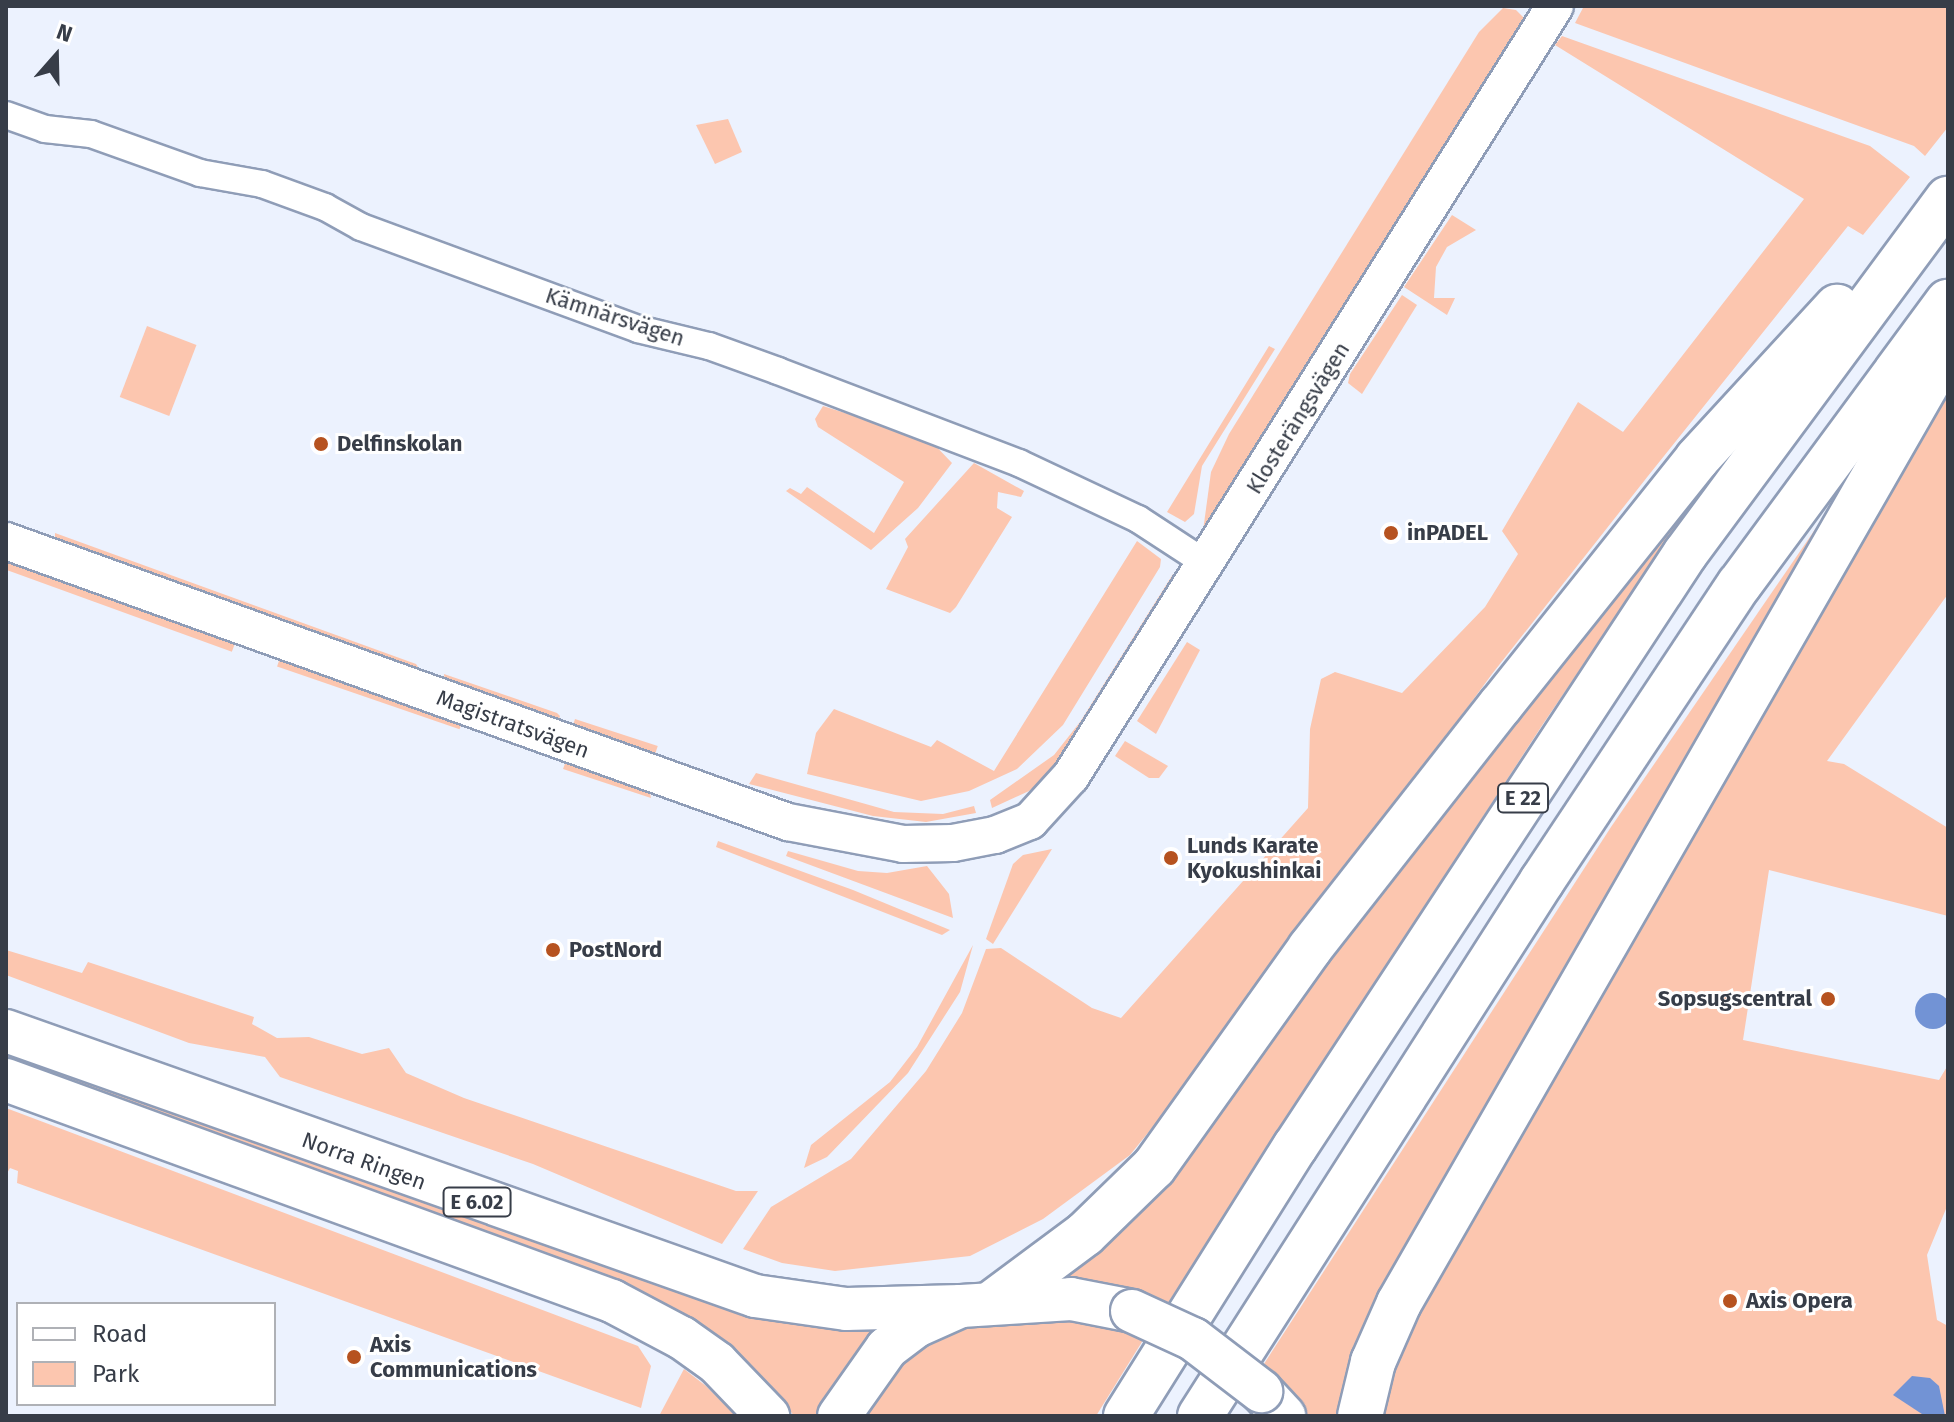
<!DOCTYPE html>
<html>
<head>
<meta charset="utf-8">
<style>
	body { margin:0 }
	#map { position:relative; width:1954px; height:1422px; overflow:hidden; background:#ecf2fe; font-family:"Fira Sans",sans-serif }
	div>[style] { position:absolute }
	.green>* { inset:0; background:#fcc6af; transform-origin:0 0 }
	.water>* { inset:0; background:#7293d5 }
	.round { border-radius:50% }
	.roads { filter:drop-shadow(2px 0 #8f9db7) drop-shadow(-2px 0 #8f9db7) drop-shadow(0 2px #8f9db7) drop-shadow(0 -2px #8f9db7) }
	.street>* { height:26px; margin:-13px; padding:0 13px; transform-origin:13px; border-radius:13px; background:#fff }
	.secondary>* { height:36px; margin:-18px; padding:0 18px; transform-origin:18px; border-radius:18px; background:#fff }
	.primary>* { height:42px; margin:-21px; padding:0 21px; transform-origin:21px; border-radius:21px; background:#fff }
	.highway>* { height:44px; margin:-22px; padding:0 22px; transform-origin:22px; border-radius:22px; background:#fff }
	.bridges { filter:drop-shadow(2px 0 #8f9db7) drop-shadow(-2px 0 #8f9db7) drop-shadow(0 2px #8f9db7) drop-shadow(0 -2px #8f9db7) }
	.primary-bridge>* { height:42px; margin:-21px; padding:0 21px; transform-origin:21px; border-radius:21px; background:#fff }
	.dots>* { width:22px; height:22px; translate:-50% -50%; box-sizing:border-box; border:4px solid #fff; border-radius:50% }
	span { translate:-50% -50%; white-space:nowrap; text-align:center; line-height:1.15; -webkit-text-stroke:6px #fff; paint-order:stroke }
	.shield-label span { padding:2px 6px; background:#fff; border:2px solid; border-radius:6px; -webkit-text-stroke-width:0 }
	.shield-label { font-size:20px; color:#373d48; font-weight:700 }
	.street-label { font-size:22px; color:#373d48 }
	.poi-label { font-size:22px; color:#373d48; font-weight:700 }
	.left { translate:0 -50%; text-align:left }
	.right { translate:-100% -50%; text-align:right }
	.frame { position:absolute; inset:0; border:8px solid #373d48; pointer-events:none }
	.legend { position:absolute; left:16px; top:1302px; width:260px; height:104px; box-sizing:border-box; background:#fff; border:2px solid #afb1b6; margin:0; padding:10px 14px; list-style:none; font-size:24px; color:#373d48 }
	.legend li { display:flex; align-items:center; gap:16px; height:40px }
	.legend b { width:40px; border:2px solid #afb1b6 }
	.north { position:absolute; left:16px; top:16px; width:80px; height:80px; -webkit-text-stroke:6px #fff; paint-order:stroke; rotate:20deg; font-size:22px; font-weight:700; line-height:32px; text-align:center; color:#373d48 }
	.north::after { content:''; display:block; margin:auto; width:28px; height:36px; background:#373d48; clip-path:polygon(50% 0,100% 100%,50% 72%,0 100%) }
</style>
</head>
<body>
<div id="map">
	<div class="green">
		<i style="clip-path:polygon(1584px 6px,1948px 6px,1948px 127px,1925px 156px,1914px 146px,1575px 23px)"></i>
		<i style="clip-path:polygon(1503px 8px,1516px 10px,1526px 20px,1210px 528px,1203px 531px,1211px 472px,1229px 434px,1479px 32px)"></i>
		<i style="clip-path:polygon(1562px 36px,1870px 146px,1910px 177px,1863px 235px,1848px 226px,1648px 476px,1492px 674px,1267px 980px,1249px 991px,1232px 1029px,1130px 1155px,1043px 1219px,970px 1256px,835px 1271px,782px 1263px,743px 1249px,771px 1207px,851px 1159px,926px 1071px,962px 1013px,986px 949px,1001px 948px,1092px 1008px,1121px 1018px,1308px 808px,1310px 729px,1321px 679px,1335px 672px,1402px 693px,1485px 607px,1518px 554px,1502px 531px,1578px 402px,1623px 432px,1804px 199px,1555px 45px)"></i>
		<i style="clip-path:polygon(728px 119px,742px 152px,715px 164px,696px 125px)"></i>
		<i style="clip-path:polygon(1452px 215px,1476px 230px,1447px 247px,1436px 267px,1434px 298px,1455px 298px,1447px 315px,1404px 287px)"></i>
		<i style="clip-path:polygon(1402px 295px,1417px 305px,1362px 394px,1348px 383px,1350px 374px)"></i>
		<i style="left:147px;top:326px;width:53px;height:76px;rotate:21deg"></i>
		<i style="clip-path:polygon(1269px 346px,1275px 349px,1202px 466px,1194px 514px,1185px 522px,1167px 512px)"></i>
		<i style="clip-path:polygon(1948px 389px,1948px 594px,1827px 761px,1844px 764px,1948px 828px,1948px 916px,1769px 870px,1743px 1040px,1939px 1080px,1948px 1065px,1948px 1204px,1927px 1255px,1937px 1320px,1948px 1326px,1948px 1416px,1375px 1416px,1392px 1357px)"></i>
		<i style="clip-path:polygon(823px 406px,930px 440px,952px 463px,918px 508px,871px 550px,786px 491px,790px 488px,801px 494px,807px 487px,874px 533px,904px 482px,818px 427px,815px 419px)"></i>
		<i style="clip-path:polygon(1756px 410px,1543px 724px,1166px 1306px,1053px 1280px,1178px 1169px,1367px 903px)"></i>
		<i style="clip-path:polygon(1888px 423px,1340px 1416px,1308px 1416px,1262px 1367px,1611px 827px)"></i>
		<i style="clip-path:polygon(974px 463px,1024px 491px,1021px 497px,998px 492px,997px 508px,1012px 517px,956px 607px,950px 613px,886px 589px,908px 547px,905px 539px)"></i>
		<i style="clip-path:polygon(55px 533px,416px 664px,418px 667px,410px 669px,55px 542px)"></i>
		<i style="clip-path:polygon(1137px 541px,1161px 559px,1160px 567px,1063px 725px,1017px 769px,969px 791px,921px 801px,807px 774px,816px 733px,834px 709px,931px 747px,937px 740px,994px 771px)"></i>
		<i style="left:6px;top:559px;width:244px;height:10px;rotate:20deg"></i>
		<i style="clip-path:polygon(1173px 574px,1175px 585px,1055px 770px,1029px 791px,992px 808px,990px 800px,1054px 755px,1080px 722px)"></i>
		<i style="clip-path:polygon(1187px 642px,1200px 650px,1156px 734px,1137px 721px)"></i>
		<i style="left:280px;top:658px;width:193px;height:9px;rotate:19deg"></i>
		<i style="clip-path:polygon(444px 674px,557px 713px,560px 716px,558px 722px,445px 682px)"></i>
		<i style="left:575px;top:719px;width:87px;height:9px;rotate:18deg"></i>
		<i style="clip-path:polygon(1125px 741px,1168px 766px,1159px 778px,1149px 778px,1115px 756px)"></i>
		<i style="clip-path:polygon(566px 761px,650px 793px,651px 798px,563px 769px)"></i>
		<i style="clip-path:polygon(756px 773px,894px 812px,943px 814px,974px 806px,976px 813px,926px 822px,873px 816px,749px 784px)"></i>
		<i style="clip-path:polygon(718px 841px,853px 890px,950px 930px,942px 935px,716px 847px)"></i>
		<i style="clip-path:polygon(1052px 849px,993px 944px,986px 939px,1013px 864px,1023px 855px)"></i>
		<i style="clip-path:polygon(788px 851px,858px 871px,887px 873px,927px 866px,949px 894px,953px 918px,786px 856px)"></i>
		<i style="clip-path:polygon(973px 945px,960px 992px,908px 1073px,827px 1157px,804px 1168px,811px 1145px,890px 1082px,917px 1047px)"></i>
		<i style="clip-path:polygon(6px 950px,82px 973px,88px 962px,254px 1017px,252px 1024px,277px 1038px,309px 1037px,362px 1054px,389px 1048px,406px 1073px,464px 1098px,736px 1191px,758px 1191px,722px 1244px,533px 1164px,280px 1077px,265px 1057px,189px 1043px,6px 975px)"></i>
		<i style="clip-path:polygon(6px 1049px,714px 1302px,897px 1321px,842px 1371px,819px 1416px,794px 1416px,770px 1384px,730px 1347px,6px 1064px)"></i>
		<i style="clip-path:polygon(6px 1108px,638px 1346px,651px 1366px,641px 1408px,17px 1183px,18px 1171px,10px 1168px,6px 1175px)"></i>
		<i style="clip-path:polygon(1065px 1318px,1145px 1337px,1096px 1416px,858px 1416px,874px 1385px,927px 1342px,987px 1321px)"></i>
		<i style="clip-path:polygon(684px 1369px,706px 1386px,736px 1416px,659px 1416px)"></i>
	</div>
	<div class="water">
		<i class="round" style="left:1915px;top:993px;width:36px;height:36px"></i>
		<i style="clip-path:polygon(1912px 1376px,1930px 1378px,1939px 1386px,1945px 1416px,1925px 1416px,1893px 1395px)"></i>
	</div>
	<div class="roads">
		<div class="street">
			<i style="left:6px;top:115px;width:41px;rotate:19.7deg"></i>
			<i style="left:45px;top:129px;width:46px;rotate:6.2deg"></i>
			<i style="left:91px;top:134px;width:116px;rotate:19.7deg"></i>
			<i style="left:200px;top:173px;width:63px;rotate:10.1deg"></i>
			<i style="left:262px;top:184px;width:67px;rotate:20.1deg"></i>
			<i style="left:325px;top:207px;width:41px;rotate:29.1deg"></i>
			<i style="left:361px;top:227px;width:295px;rotate:20.2deg"></i>
			<i style="left:638px;top:329px;width:73px;rotate:13.5deg"></i>
			<i style="left:709px;top:346px;width:73px;rotate:19.9deg"></i>
			<i style="left:778px;top:371px;width:258px;rotate:20.9deg"></i>
			<i style="left:1019px;top:463px;width:132px;rotate:25.2deg"></i>
			<i style="left:1138px;top:519px;width:82px;rotate:33.1deg"></i>
		</div>
		<div class="secondary">
			<i style="left:6px;top:541px;width:831px;rotate:19.77deg"></i>
			<i style="left:788px;top:822px;width:117px;rotate:10.8deg"></i>
			<i style="left:903px;top:844px;width:50px;rotate:-1.1deg"></i>
			<i style="left:953px;top:843px;width:43px;rotate:-10.8deg"></i>
			<i style="left:995px;top:835px;width:38px;rotate:-22deg"></i>
			<i style="left:1030px;top:821px;width:61px;rotate:-47.7deg"></i>
			<i style="left:1071px;top:776px;width:909px;rotate:-57.85deg"></i>
		</div>
		<div class="primary">
			<i style="left:6px;top:1031px;width:794px;rotate:19.48deg"></i>
			<i style="left:755px;top:1296px;width:92px;rotate:8.1deg"></i>
			<i style="left:846px;top:1309px;width:115px;rotate:-1.5deg"></i>
			<i style="left:6px;top:1080px;width:645px;rotate:20.04deg"></i>
			<i style="left:612px;top:1301px;width:79px;rotate:27.9deg"></i>
			<i style="left:682px;top:1338px;width:43px;rotate:35.5deg"></i>
			<i style="left:717px;top:1363px;width:74px;rotate:46.1deg"></i>
			<i style="left:1261px;top:1391px;width:34px;rotate:47deg"></i>
			<i style="left:839px;top:1416px;width:83px;rotate:-54.8deg"></i>
			<i style="left:887px;top:1348px;width:36px;rotate:-37deg"></i>
			<i style="left:916px;top:1326px;width:49px;rotate:-24deg"></i>
			<i style="left:961px;top:1306px;width:110px;rotate:-3.6deg"></i>
			<i style="left:1071px;top:1299px;width:62px;rotate:11.1deg"></i>
		</div>
		<div class="highway">
			<i style="left:995px;top:1301px;width:112px;rotate:-36.7deg"></i>
			<i style="left:1085px;top:1234px;width:96px;rotate:-44.2deg"></i>
			<i style="left:1154px;top:1167px;width:269px;rotate:-54.5deg"></i>
			<i style="left:1310px;top:948px;width:308px;rotate:-51.9deg"></i>
			<i style="left:1500px;top:706px;width:316px;rotate:-51.4deg"></i>
			<i style="left:1697px;top:459px;width:207px;rotate:-47.4deg"></i>
			<i style="left:1126px;top:1416px;width:318px;rotate:-57.9deg"></i>
			<i style="left:1295px;top:1147px;width:710px;rotate:-56.67deg"></i>
			<i style="left:1685px;top:554px;width:442px;rotate:-53.5deg"></i>
			<i style="left:1200px;top:1416px;width:635px;rotate:-57.41deg"></i>
			<i style="left:1542px;top:881px;width:356px;rotate:-56.4deg"></i>
			<i style="left:1739px;top:585px;width:352px;rotate:-53.6deg"></i>
			<i style="left:1360px;top:1416px;width:56px;rotate:-76.5deg"></i>
			<i style="left:1373px;top:1362px;width:64px;rotate:-66.2deg"></i>
			<i style="left:1399px;top:1303px;width:1102px;rotate:-60.13deg"></i>
		</div>
	</div>
	<div class="bridges">
		<div class="primary-bridge">
			<i style="left:1132px;top:1311px;width:67px;rotate:24.7deg"></i>
			<i style="left:1193px;top:1339px;width:86px;rotate:37.4deg"></i>
		</div>
	</div>
	<div class="dots">
		<i style="left:321px;top:444px;background:#b6521f"></i>
		<i style="left:1391px;top:533px;background:#b6521f"></i>
		<i style="left:1171px;top:858px;background:#b6521f"></i>
		<i style="left:553px;top:950px;background:#b6521f"></i>
		<i style="left:1828px;top:999px;background:#b6521f"></i>
		<i style="left:1730px;top:1301px;background:#b6521f"></i>
		<i style="left:354px;top:1357px;background:#b6521f"></i>
	</div>
	<div class="shield-label">
		<span style="left:1523px;top:798px">E 22</span>
		<span style="left:477px;top:1202px">E 6.02</span>
	</div>
	<div class="street-label">
		<span style="left:615px;top:317px;rotate:18deg">Kämnärsvägen</span>
		<span style="left:1298px;top:418px;rotate:-58deg">Klosterängsvägen</span>
		<span style="left:513px;top:724px;rotate:20deg">Magistratsvägen</span>
		<span style="left:364px;top:1161px;rotate:20deg">Norra Ringen</span>
	</div>
	<div class="poi-label">
		<span class="left" style="left:337px;top:444px">Delfinskolan</span>
		<span class="left" style="left:1407px;top:533px">inPADEL</span>
		<span class="left" style="left:1187px;top:858px">Lunds Karate<br>Kyokushinkai</span>
		<span class="left" style="left:569px;top:950px">PostNord</span>
		<span class="right" style="left:1812px;top:999px">Sopsugscentral</span>
		<span class="left" style="left:1746px;top:1301px">Axis Opera</span>
		<span class="left" style="left:370px;top:1357px">Axis<br>Communications</span>
	</div>
	<div class="frame"></div>
	<ul class="legend">
	<li><b style="height:10px;background:#fff"></b>Road</li>
	<li><b style="height:22px;background:#fcc6af"></b>Park</li>
	</ul>
	<div class="north">N</div>
</div>
</body>
</html>
